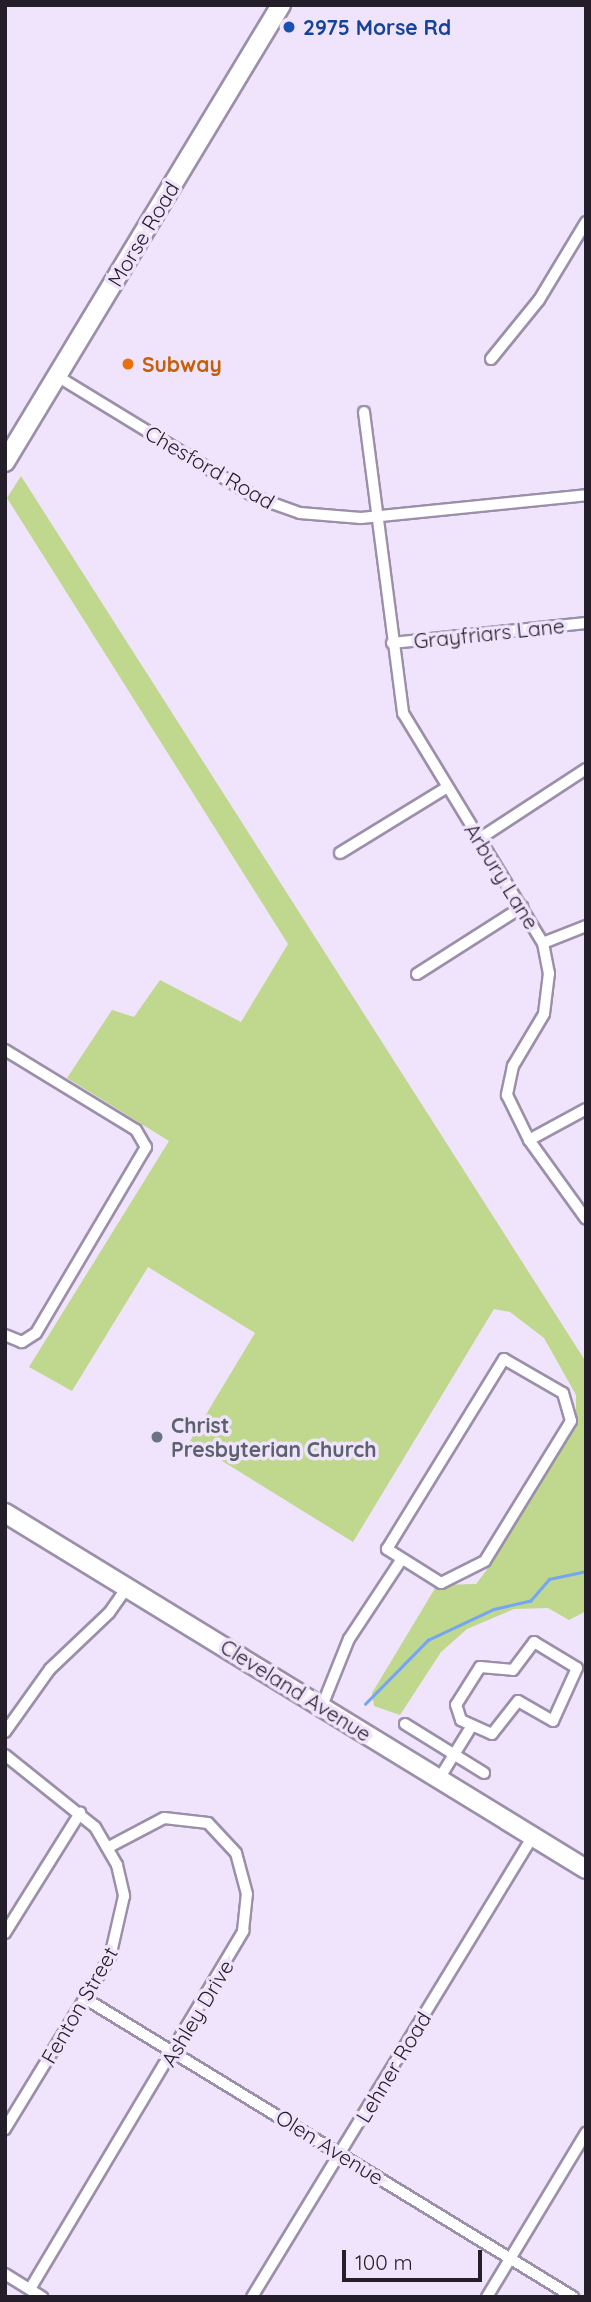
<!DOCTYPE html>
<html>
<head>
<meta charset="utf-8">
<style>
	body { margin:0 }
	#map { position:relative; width:591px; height:2302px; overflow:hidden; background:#efe4fb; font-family:Quicksand,sans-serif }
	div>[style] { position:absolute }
	.green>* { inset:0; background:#c0d78e }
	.stream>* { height:2.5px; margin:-1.25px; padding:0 1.25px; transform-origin:1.25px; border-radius:1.25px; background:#74a6f3 }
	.roads { filter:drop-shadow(2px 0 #9c8faa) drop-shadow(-2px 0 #9c8faa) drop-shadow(0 2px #9c8faa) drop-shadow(0 -2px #9c8faa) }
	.minor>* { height:10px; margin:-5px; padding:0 5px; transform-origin:5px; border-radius:5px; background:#fff }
	.primary>* { height:18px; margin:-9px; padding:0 9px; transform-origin:9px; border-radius:9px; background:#fff }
	.dots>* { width:19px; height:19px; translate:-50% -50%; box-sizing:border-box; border:4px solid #efe4fb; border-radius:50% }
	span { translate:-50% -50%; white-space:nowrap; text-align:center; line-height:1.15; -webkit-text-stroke:7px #efe4fb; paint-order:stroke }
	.transit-label { font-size:21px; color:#164399; font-weight:700 }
	.left { translate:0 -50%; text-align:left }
	.street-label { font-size:21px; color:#231e29 }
	.food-label { font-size:21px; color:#c56008; font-weight:700 }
	.worship-label { font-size:21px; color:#5b616d; font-weight:700 }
	.frame { position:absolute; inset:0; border:7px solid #231e29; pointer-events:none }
	.scale { position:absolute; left:342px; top:2250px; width:140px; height:32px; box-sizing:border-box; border:4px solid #231e29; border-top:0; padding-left:9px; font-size:21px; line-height:24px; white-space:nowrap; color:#231e29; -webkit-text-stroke:5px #efe4fb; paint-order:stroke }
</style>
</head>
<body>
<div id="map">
	<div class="green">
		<i style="clip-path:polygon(21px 476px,586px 1362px,586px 1611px,569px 1620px,548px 1608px,514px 1609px,467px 1629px,441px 1652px,400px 1715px,374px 1706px,372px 1693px,437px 1585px,476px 1584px,486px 1571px,576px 1417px,576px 1395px,544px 1338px,510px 1312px,494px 1309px,353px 1542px,190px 1441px,255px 1333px,148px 1267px,72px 1391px,29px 1367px,169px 1141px,67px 1078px,112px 1010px,134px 1017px,160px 980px,241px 1022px,288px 944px,7px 498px)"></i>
	</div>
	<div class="stream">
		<i style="left:365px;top:1704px;width:90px;rotate:-45.5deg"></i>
		<i style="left:428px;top:1640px;width:73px;rotate:-25.2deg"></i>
		<i style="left:494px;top:1609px;width:37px;rotate:-13deg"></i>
		<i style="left:530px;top:1601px;width:29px;rotate:-49deg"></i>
		<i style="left:549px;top:1579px;width:38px;rotate:-12deg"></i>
	</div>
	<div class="roads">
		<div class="minor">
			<i style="left:491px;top:359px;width:76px;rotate:-50.9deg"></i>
			<i style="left:539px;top:300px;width:91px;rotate:-58.9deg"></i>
			<i style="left:57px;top:376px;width:232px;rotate:31.4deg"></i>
			<i style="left:255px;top:497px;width:48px;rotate:19.6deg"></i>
			<i style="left:300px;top:513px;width:61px;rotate:4.7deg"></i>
			<i style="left:361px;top:518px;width:226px;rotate:-5.8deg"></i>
			<i style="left:364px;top:412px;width:304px;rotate:82.6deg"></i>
			<i style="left:403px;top:713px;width:269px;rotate:58.7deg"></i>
			<i style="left:543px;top:943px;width:31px;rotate:79deg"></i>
			<i style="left:549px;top:973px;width:41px;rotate:97deg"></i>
			<i style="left:544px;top:1014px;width:61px;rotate:120.8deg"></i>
			<i style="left:513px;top:1066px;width:30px;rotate:102deg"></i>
			<i style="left:507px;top:1095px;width:50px;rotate:63.9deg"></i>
			<i style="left:529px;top:1140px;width:97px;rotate:54.2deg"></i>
			<i style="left:392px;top:643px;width:195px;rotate:-5.9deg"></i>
			<i style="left:479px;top:839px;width:128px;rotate:-33.2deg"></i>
			<i style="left:340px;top:853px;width:124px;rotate:-31.5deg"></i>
			<i style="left:543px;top:943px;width:46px;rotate:-21.6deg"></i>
			<i style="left:417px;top:974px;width:125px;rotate:-32.5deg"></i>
			<i style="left:5px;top:1050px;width:153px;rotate:31.4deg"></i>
			<i style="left:136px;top:1130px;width:20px;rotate:60deg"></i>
			<i style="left:146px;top:1147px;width:216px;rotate:120.6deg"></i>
			<i style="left:36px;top:1333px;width:17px;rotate:147deg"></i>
			<i style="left:22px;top:1342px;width:18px;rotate:-158deg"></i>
			<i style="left:529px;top:1140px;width:65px;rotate:-28.5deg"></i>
			<i style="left:504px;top:1359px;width:68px;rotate:30deg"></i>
			<i style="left:563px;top:1393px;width:29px;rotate:74deg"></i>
			<i style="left:571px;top:1421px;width:164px;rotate:121.6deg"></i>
			<i style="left:485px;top:1561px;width:49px;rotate:153.4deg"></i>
			<i style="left:441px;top:1583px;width:64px;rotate:-147.8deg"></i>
			<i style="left:387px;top:1549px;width:223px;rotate:-58.4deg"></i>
			<i style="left:534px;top:1642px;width:50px;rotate:31.2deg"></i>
			<i style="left:577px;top:1668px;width:58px;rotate:114.4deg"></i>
			<i style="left:553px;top:1721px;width:40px;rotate:-150.3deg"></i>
			<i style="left:518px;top:1701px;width:42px;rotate:128.2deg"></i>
			<i style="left:492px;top:1734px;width:34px;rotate:-156deg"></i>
			<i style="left:461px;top:1720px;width:16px;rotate:-108deg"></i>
			<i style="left:456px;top:1705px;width:45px;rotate:-57.7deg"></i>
			<i style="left:480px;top:1667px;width:33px;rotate:5deg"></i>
			<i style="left:513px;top:1670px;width:35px;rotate:-53deg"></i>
			<i style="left:322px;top:1706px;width:72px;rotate:-68.1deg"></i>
			<i style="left:349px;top:1639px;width:95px;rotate:-56.6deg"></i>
			<i style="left:405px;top:1724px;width:93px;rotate:31.8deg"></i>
			<i style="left:5px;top:1732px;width:77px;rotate:-54.5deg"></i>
			<i style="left:50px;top:1669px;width:81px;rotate:-43.5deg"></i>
			<i style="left:109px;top:1613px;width:32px;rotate:-55deg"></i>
			<i style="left:5px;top:1755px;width:115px;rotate:38.7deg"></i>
			<i style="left:95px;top:1827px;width:44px;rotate:59.9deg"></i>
			<i style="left:117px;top:1865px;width:32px;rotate:77deg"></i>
			<i style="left:124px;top:1896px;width:63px;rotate:102.9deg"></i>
			<i style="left:110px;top:1957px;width:202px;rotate:121.4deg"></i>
			<i style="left:439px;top:1779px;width:61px;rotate:-58.4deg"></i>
			<i style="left:5px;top:1933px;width:142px;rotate:-58deg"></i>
			<i style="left:86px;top:1999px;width:571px;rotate:31.46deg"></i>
			<i style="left:5px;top:2274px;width:44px;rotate:31.9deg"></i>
			<i style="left:30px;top:2289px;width:417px;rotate:-59.2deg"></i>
			<i style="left:243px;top:1931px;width:37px;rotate:-84deg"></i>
			<i style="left:247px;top:1894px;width:42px;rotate:-105deg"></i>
			<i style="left:236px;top:1853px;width:41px;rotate:-133deg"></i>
			<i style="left:208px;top:1823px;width:44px;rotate:-173.5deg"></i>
			<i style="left:164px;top:1818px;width:62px;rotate:152.2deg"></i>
			<i style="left:252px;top:2297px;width:540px;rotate:-58.64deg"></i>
			<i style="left:487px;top:2297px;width:192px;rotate:-58.9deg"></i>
		</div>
		<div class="primary">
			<i style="left:5px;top:462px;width:534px;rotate:-58.87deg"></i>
			<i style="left:5px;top:1513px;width:681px;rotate:31.5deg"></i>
		</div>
	</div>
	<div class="dots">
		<i style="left:289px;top:27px;background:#1a4fb4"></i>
		<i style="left:128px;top:364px;background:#e8710a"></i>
		<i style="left:157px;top:1437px;background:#6b7280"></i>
	</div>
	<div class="transit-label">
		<span class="left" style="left:303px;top:27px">2975 Morse Rd</span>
	</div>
	<div class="street-label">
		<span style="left:143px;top:234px;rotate:-59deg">Morse Road</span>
		<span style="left:210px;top:467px;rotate:30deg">Chesford Road</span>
		<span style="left:489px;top:633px;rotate:-6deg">Grayfriars Lane</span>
		<span style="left:502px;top:876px;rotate:58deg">Arbury Lane</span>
		<span style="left:296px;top:1690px;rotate:32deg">Cleveland Avenue</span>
		<span style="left:79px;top:2005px;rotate:-60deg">Fenton Street</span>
		<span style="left:197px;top:2013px;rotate:-59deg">Ashley Drive</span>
		<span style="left:393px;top:2067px;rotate:-59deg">Lehner Road</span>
		<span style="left:330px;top:2147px;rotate:32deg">Olen Avenue</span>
	</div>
	<div class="food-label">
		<span class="left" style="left:142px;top:364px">Subway</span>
	</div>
	<div class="worship-label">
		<span class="left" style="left:171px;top:1437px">Christ<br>Presbyterian Church</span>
	</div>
	<div class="frame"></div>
	<div class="scale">100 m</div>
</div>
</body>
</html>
